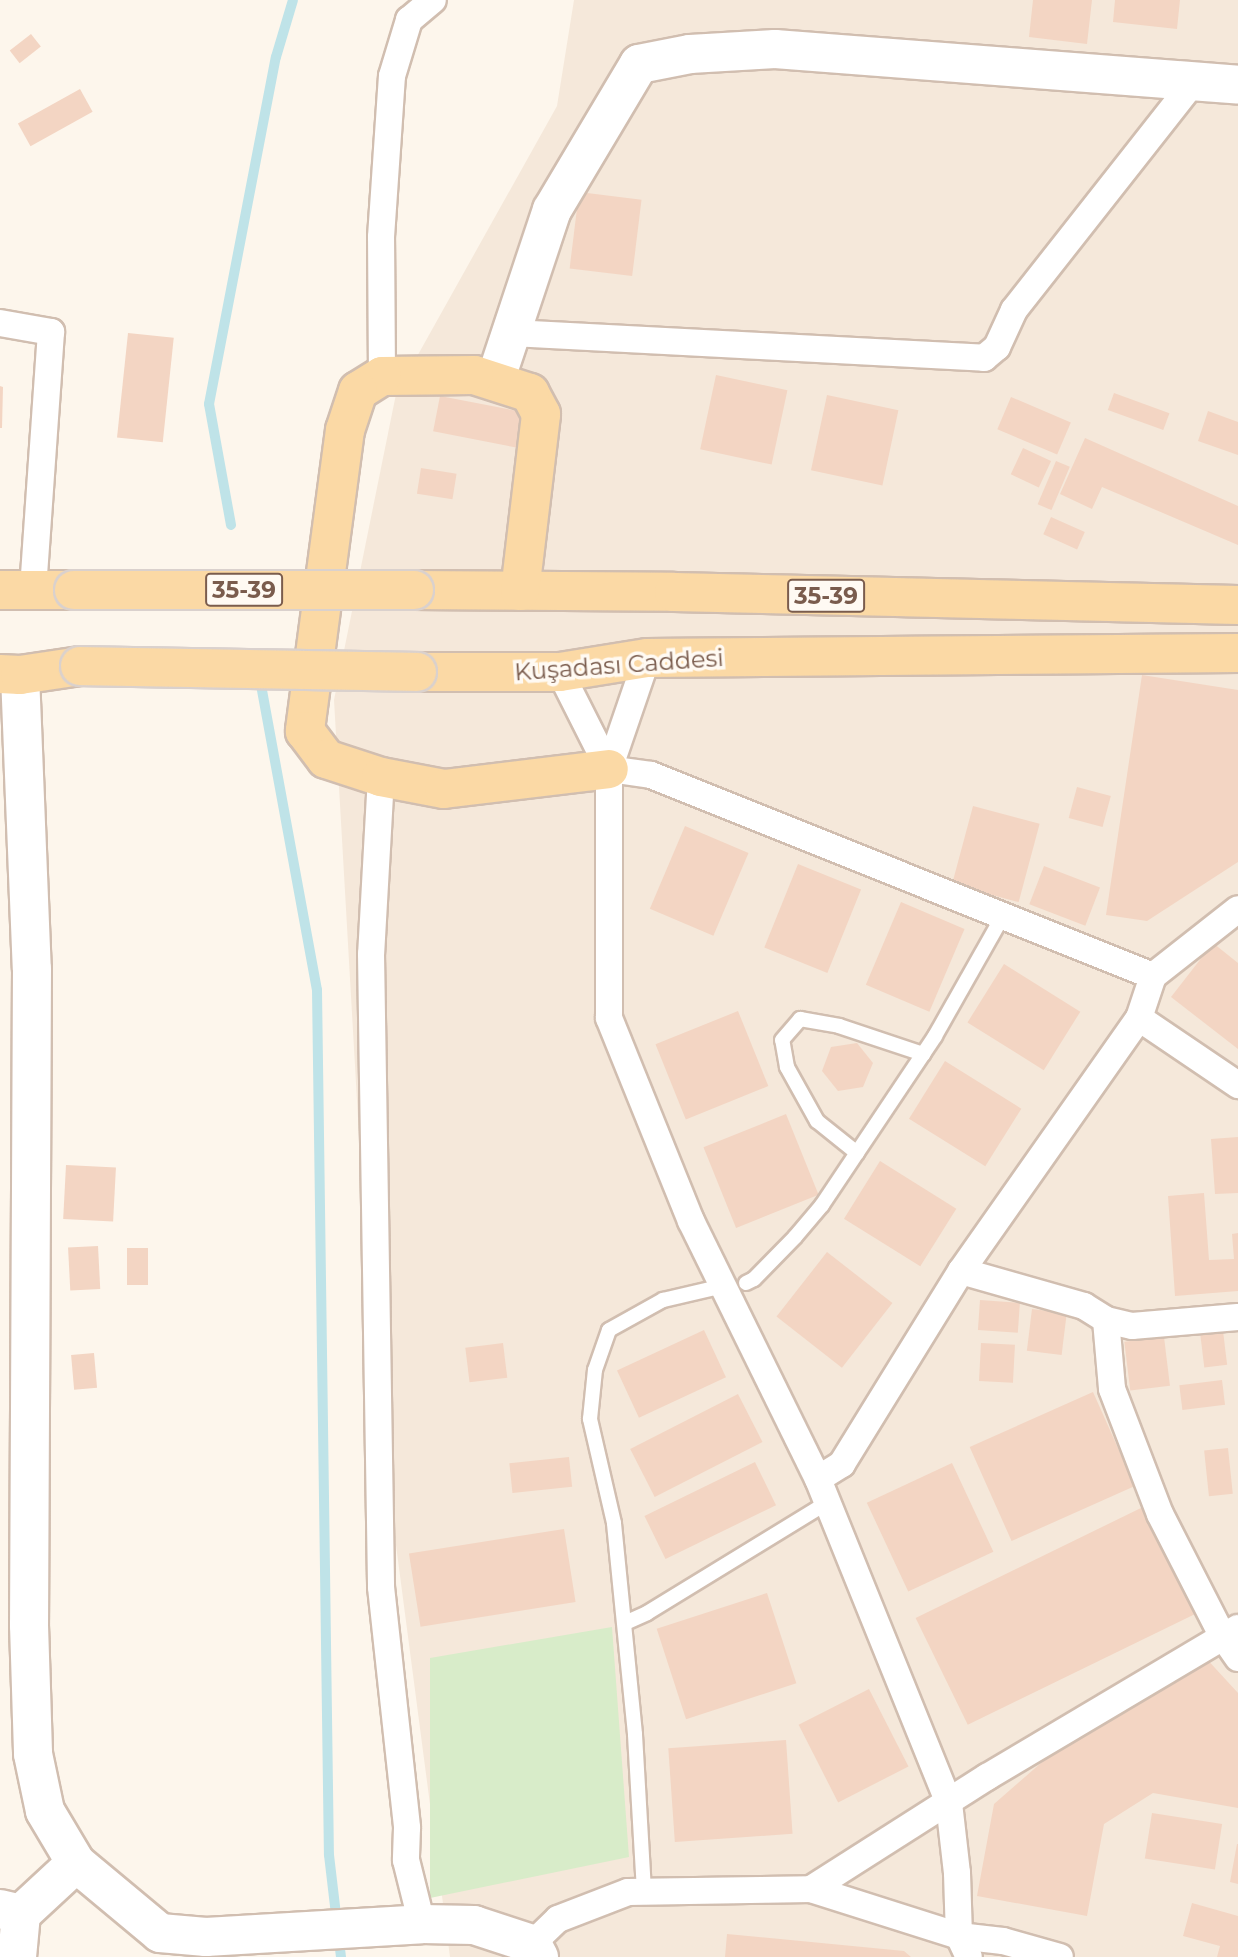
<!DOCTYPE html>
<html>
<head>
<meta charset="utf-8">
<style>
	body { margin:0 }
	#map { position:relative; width:1238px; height:1957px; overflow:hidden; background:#fdf6ec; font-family:Montserrat,sans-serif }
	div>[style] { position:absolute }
	.residential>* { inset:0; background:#f5e8da }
	.green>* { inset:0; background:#d8ecc9 }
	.stream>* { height:10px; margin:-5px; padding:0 5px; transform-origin:5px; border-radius:5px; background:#bfe3e8 }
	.building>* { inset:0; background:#f3d5c3; transform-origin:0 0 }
	.roads { filter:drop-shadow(2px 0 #d1beb0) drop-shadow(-2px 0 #d1beb0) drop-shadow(0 2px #d1beb0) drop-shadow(0 -2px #d1beb0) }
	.lane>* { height:14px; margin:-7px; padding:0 7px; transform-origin:7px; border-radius:7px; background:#fff }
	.street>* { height:26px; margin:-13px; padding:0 13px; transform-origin:13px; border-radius:13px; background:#fff }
	.secondary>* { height:38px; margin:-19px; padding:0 19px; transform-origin:19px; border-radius:19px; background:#fff }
	.primary>* { height:38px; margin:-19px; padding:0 19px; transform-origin:19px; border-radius:19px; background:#fbd9a5 }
	.bridges { filter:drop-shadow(2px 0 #dad1cd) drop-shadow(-2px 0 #dad1cd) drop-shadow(0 2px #dad1cd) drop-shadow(0 -2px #dad1cd) }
	.primary-bridge>* { height:38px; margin:-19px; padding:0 19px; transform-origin:19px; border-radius:19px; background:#fbd9a5 }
	span { translate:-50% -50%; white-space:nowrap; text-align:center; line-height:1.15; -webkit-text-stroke:7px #fffaf3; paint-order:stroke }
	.shield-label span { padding:2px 5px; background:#fffaf3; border:2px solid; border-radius:5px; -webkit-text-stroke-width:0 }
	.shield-label { font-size:23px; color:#7a5c4d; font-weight:700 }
	.street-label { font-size:24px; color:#7a5c4d }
</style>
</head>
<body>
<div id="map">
	<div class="residential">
		<i style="clip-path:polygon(574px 0,1238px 0,1238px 1957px,450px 1957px,372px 1362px,334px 700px,396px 394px,557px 106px)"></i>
	</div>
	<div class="green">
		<i style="clip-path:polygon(612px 1627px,629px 1857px,430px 1898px,430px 1658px)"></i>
	</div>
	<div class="stream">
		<i style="left:231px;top:525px;width:123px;rotate:-100.3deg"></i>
		<i style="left:209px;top:404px;width:353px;rotate:-79.1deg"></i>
		<i style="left:276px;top:57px;width:59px;rotate:-73.4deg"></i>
		<i style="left:259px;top:674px;width:321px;rotate:79.6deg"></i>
		<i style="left:317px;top:990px;width:865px;rotate:89.21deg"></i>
		<i style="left:329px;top:1855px;width:103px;rotate:83.3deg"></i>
	</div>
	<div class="building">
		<i style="clip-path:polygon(1033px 0,1092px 0,1087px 44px,1029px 37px)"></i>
		<i style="clip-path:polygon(1115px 0,1180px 0,1177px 29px,1113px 22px)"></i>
		<i style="left:31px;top:34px;width:16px;height:27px;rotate:52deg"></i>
		<i style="left:80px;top:89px;width:26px;height:71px;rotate:61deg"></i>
		<i style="left:579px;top:192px;width:63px;height:77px;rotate:7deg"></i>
		<i style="left:128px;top:333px;width:46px;height:105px;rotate:6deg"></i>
		<i style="left:716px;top:375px;width:73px;height:76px;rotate:12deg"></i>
		<i style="clip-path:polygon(0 386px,3px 387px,2px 428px,0 428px)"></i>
		<i style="left:1114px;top:393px;width:59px;height:18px;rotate:20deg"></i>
		<i style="left:827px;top:395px;width:73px;height:77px;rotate:12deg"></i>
		<i style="left:440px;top:396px;width:86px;height:36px;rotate:11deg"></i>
		<i style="left:1011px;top:397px;width:65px;height:35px;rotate:23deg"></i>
		<i style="clip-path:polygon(1208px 411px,1238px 422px,1238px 455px,1198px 441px)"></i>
		<i style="clip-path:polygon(1085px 438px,1238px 506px,1238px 545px,1102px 487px,1092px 509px,1060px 494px)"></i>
		<i style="left:1023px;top:448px;width:31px;height:29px;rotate:25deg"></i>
		<i style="left:1056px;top:461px;width:15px;height:47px;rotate:23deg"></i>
		<i style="left:421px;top:468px;width:36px;height:26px;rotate:9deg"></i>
		<i style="left:1051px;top:517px;width:37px;height:19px;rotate:24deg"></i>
		<i style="clip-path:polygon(1142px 675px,1238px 690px,1238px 862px,1147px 921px,1106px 915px)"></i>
		<i style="left:1077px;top:787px;width:35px;height:32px;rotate:15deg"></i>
		<i style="left:973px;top:806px;width:69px;height:81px;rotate:15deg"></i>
		<i style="left:685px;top:826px;width:69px;height:90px;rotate:23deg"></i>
		<i style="left:798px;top:864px;width:68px;height:90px;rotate:22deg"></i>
		<i style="left:1044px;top:866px;width:60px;height:41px;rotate:21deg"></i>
		<i style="left:901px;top:902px;width:69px;height:90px;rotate:23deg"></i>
		<i style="clip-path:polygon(1213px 943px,1238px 963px,1238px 1049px,1171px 997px)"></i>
		<i style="left:1004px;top:964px;width:90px;height:69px;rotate:32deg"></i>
		<i style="left:738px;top:1011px;width:81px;height:89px;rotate:68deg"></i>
		<i style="clip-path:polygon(857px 1043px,873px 1063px,863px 1087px,838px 1091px,822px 1071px,831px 1047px)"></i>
		<i style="left:945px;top:1061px;width:90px;height:68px;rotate:32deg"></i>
		<i style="left:786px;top:1114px;width:87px;height:89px;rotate:68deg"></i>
		<i style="clip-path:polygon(1238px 1137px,1238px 1193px,1215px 1194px,1211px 1139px)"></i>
		<i style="left:880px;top:1161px;width:90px;height:68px;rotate:32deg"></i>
		<i style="left:66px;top:1165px;width:50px;height:54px;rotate:3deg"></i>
		<i style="clip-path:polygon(1204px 1193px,1209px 1260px,1234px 1259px,1232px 1234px,1238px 1233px,1238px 1291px,1175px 1296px,1168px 1196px)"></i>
		<i style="left:98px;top:1246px;width:43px;height:30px;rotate:87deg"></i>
		<i style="left:127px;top:1248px;width:21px;height:37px"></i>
		<i style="left:827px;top:1252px;width:83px;height:82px;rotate:38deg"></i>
		<i style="left:980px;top:1300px;width:40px;height:30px;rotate:4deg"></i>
		<i style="left:1032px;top:1309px;width:35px;height:42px;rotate:7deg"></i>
		<i style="left:704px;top:1330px;width:52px;height:96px;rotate:65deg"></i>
		<i style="left:1223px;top:1331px;width:34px;height:23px;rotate:83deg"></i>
		<i style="left:1164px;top:1337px;width:49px;height:40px;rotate:83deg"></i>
		<i style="left:503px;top:1343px;width:35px;height:38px;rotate:83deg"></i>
		<i style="left:981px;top:1343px;width:34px;height:38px;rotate:3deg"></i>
		<i style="left:94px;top:1353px;width:35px;height:23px;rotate:85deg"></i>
		<i style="left:1222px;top:1380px;width:25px;height:43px;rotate:83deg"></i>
		<i style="left:1093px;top:1392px;width:103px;height:135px;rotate:66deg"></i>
		<i style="left:738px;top:1394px;width:54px;height:121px;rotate:63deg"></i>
		<i style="left:1228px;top:1448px;width:46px;height:24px;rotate:84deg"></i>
		<i style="left:569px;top:1457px;width:30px;height:60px;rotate:84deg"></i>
		<i style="left:755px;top:1462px;width:48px;height:123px;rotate:64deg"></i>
		<i style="left:952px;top:1463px;width:98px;height:94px;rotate:65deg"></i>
		<i style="left:1143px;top:1507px;width:119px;height:253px;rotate:64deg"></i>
		<i style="left:564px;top:1529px;width:74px;height:157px;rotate:81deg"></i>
		<i style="left:767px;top:1593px;width:95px;height:116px;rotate:72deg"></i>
		<i style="clip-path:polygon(1204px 1656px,1238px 1693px,1238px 1808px,1153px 1793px,1104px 1824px,1087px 1916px,977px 1896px,994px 1804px,1057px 1749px)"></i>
		<i style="left:869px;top:1689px;width:87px;height:79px;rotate:63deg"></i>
		<i style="left:786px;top:1740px;width:94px;height:118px;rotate:86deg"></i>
		<i style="left:1152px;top:1813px;width:71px;height:46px;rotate:9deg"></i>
		<i style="clip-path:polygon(1237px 1844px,1238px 1844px,1238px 1884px,1230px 1882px)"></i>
		<i style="clip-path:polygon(1192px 1903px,1238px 1916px,1238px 1957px,1217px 1957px,1220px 1946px,1183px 1936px)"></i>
		<i style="clip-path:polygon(727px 1934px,904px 1951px,911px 1957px,725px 1957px)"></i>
	</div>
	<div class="roads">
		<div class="lane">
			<i style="left:857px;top:1153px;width:51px;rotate:-141.3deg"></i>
			<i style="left:817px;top:1121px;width:62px;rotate:-119.1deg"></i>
			<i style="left:787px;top:1067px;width:27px;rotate:-100deg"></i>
			<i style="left:782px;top:1040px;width:28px;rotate:-49deg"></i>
			<i style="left:800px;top:1019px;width:40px;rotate:10deg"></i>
			<i style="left:839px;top:1026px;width:89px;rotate:18.4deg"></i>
			<i style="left:746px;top:1283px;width:9px;rotate:-27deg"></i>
			<i style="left:754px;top:1279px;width:59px;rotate:-45.7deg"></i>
			<i style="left:795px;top:1237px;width:42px;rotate:-49.8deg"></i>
			<i style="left:822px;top:1205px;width:203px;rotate:-56.2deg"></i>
			<i style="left:935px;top:1036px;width:138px;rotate:-60.5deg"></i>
			<i style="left:625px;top:1623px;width:24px;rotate:-24deg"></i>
			<i style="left:647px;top:1613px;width:212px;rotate:-31.5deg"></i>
			<i style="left:644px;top:1891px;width:157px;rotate:-93.3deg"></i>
			<i style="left:635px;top:1734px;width:212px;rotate:-95.7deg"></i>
			<i style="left:614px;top:1523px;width:107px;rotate:-103deg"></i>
			<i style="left:590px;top:1419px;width:49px;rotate:-84.2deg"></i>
			<i style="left:595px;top:1370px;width:42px;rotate:-70.7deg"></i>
			<i style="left:609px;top:1330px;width:62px;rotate:-29.1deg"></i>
			<i style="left:663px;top:1300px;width:62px;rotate:-13.1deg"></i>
		</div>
		<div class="street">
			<i style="left:0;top:323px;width:52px;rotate:10deg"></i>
			<i style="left:51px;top:332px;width:259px;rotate:94deg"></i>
			<i style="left:512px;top:333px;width:473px;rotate:3deg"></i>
			<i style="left:984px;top:358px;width:17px;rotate:-40deg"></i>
			<i style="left:997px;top:347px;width:41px;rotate:-65.3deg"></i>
			<i style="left:1014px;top:310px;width:291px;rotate:-51.8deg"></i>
			<i style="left:382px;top:376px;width:139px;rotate:-90.4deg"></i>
			<i style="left:381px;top:237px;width:161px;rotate:-86.1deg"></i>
			<i style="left:392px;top:76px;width:59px;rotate:-73.1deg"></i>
			<i style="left:409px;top:20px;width:31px;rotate:-40deg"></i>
			<i style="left:647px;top:658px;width:117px;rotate:108.9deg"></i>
			<i style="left:609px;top:769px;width:249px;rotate:90deg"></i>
			<i style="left:609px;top:1018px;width:219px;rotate:68deg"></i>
			<i style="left:691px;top:1221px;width:288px;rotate:63.8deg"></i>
			<i style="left:818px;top:1479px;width:349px;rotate:68deg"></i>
			<i style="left:949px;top:1803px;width:70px;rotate:83.5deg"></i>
			<i style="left:957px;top:1873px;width:63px;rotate:88.2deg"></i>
			<i style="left:959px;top:1936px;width:23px;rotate:65deg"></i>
			<i style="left:560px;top:672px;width:109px;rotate:63.2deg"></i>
			<i style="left:609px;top:769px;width:42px;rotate:8.1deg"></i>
			<i style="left:651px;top:775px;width:541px;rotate:21.82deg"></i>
			<i style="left:1153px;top:976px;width:44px;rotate:108.4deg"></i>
			<i style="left:1139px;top:1018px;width:309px;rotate:125.1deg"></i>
			<i style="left:961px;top:1271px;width:227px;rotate:121.7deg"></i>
			<i style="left:842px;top:1464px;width:28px;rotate:148deg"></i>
			<i style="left:381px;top:777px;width:177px;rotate:93.2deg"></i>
			<i style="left:371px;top:954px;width:633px;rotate:89.09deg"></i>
			<i style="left:381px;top:1587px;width:242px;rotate:83.8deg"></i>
			<i style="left:407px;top:1828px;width:32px;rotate:92deg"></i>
			<i style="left:406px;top:1860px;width:66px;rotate:76deg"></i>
			<i style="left:1153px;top:976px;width:108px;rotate:-38.2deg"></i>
			<i style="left:1139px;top:1018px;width:120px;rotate:34.1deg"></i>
			<i style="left:961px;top:1271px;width:128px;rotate:15.9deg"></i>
			<i style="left:1084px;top:1306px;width:26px;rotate:32deg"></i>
			<i style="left:1106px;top:1320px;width:27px;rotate:13deg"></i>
			<i style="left:1132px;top:1326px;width:106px;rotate:-4.9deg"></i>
			<i style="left:1106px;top:1320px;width:69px;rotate:85deg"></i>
			<i style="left:1112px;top:1389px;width:134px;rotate:69deg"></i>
			<i style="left:1160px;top:1514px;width:136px;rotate:62.9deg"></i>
			<i style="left:1222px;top:1635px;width:28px;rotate:55deg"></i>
			<i style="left:811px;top:1889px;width:155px;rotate:17.6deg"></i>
			<i style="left:959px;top:1936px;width:44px;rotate:6.5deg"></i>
			<i style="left:1003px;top:1941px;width:59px;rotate:15.7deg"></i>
			<i style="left:532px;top:1944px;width:36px;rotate:-44deg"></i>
			<i style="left:558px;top:1919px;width:75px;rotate:-21.1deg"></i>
			<i style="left:628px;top:1892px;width:183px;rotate:-0.9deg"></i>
			<i style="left:811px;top:1889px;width:209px;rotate:-32.5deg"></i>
			<i style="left:987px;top:1777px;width:292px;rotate:-30.7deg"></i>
		</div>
		<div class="secondary">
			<i style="left:495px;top:381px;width:180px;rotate:-71.6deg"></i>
			<i style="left:552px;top:210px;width:170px;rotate:-59.2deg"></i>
			<i style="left:639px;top:64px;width:52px;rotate:-11.1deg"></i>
			<i style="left:690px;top:54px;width:85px;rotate:-3.4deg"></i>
			<i style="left:775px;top:49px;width:464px;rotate:4.4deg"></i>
			<i style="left:20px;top:675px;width:294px;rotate:87.7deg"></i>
			<i style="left:32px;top:969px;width:656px;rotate:90.26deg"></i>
			<i style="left:29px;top:1625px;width:129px;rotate:88.2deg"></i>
			<i style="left:33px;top:1754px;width:58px;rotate:78.1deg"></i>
			<i style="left:45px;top:1811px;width:61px;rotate:59.2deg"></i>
			<i style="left:76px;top:1863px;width:109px;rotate:39.8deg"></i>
			<i style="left:160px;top:1933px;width:46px;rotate:5deg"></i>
			<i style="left:206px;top:1937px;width:216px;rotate:-3.4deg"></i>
			<i style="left:422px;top:1924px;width:52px;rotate:1.1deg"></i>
			<i style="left:474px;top:1925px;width:61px;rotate:18.1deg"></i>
			<i style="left:532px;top:1944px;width:15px;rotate:62deg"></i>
			<i style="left:0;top:1909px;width:22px;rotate:13deg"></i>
			<i style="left:21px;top:1914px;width:75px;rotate:-42.8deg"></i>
			<i style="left:17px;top:1957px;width:43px;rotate:-84.7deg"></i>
		</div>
		<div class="primary">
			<i style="left:0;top:590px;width:74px"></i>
			<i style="left:414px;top:590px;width:260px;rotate:0.4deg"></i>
			<i style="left:674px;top:592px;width:564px;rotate:1.32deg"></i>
			<i style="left:520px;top:591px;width:178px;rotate:-83.2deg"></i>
			<i style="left:541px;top:414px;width:24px;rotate:-118deg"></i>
			<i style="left:530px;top:393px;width:59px;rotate:-162.2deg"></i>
			<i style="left:474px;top:375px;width:92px;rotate:179.4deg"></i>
			<i style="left:382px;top:376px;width:28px;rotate:148deg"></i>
			<i style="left:358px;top:391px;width:41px;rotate:108.4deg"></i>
			<i style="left:345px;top:430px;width:304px;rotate:97.6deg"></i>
			<i style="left:305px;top:731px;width:35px;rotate:53deg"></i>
			<i style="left:326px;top:759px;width:58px;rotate:18.1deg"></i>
			<i style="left:381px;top:777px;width:64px;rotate:10.8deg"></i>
			<i style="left:444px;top:789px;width:166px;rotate:-6.9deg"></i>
			<i style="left:417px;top:672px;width:143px"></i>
			<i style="left:560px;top:672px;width:88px;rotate:-9.1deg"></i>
			<i style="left:647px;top:658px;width:591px;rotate:-0.48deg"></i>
			<i style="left:0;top:674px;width:20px;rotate:3deg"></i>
			<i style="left:20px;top:675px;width:61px;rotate:-8.5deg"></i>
		</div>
	</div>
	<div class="bridges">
		<div class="primary-bridge">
			<i style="left:74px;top:590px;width:340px"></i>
			<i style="left:80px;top:666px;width:337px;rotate:1deg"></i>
		</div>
	</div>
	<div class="shield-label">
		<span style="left:244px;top:590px">35-39</span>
		<span style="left:826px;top:596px">35-39</span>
	</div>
	<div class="street-label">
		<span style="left:619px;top:665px;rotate:-4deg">Kuşadası Caddesi</span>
	</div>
</div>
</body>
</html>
